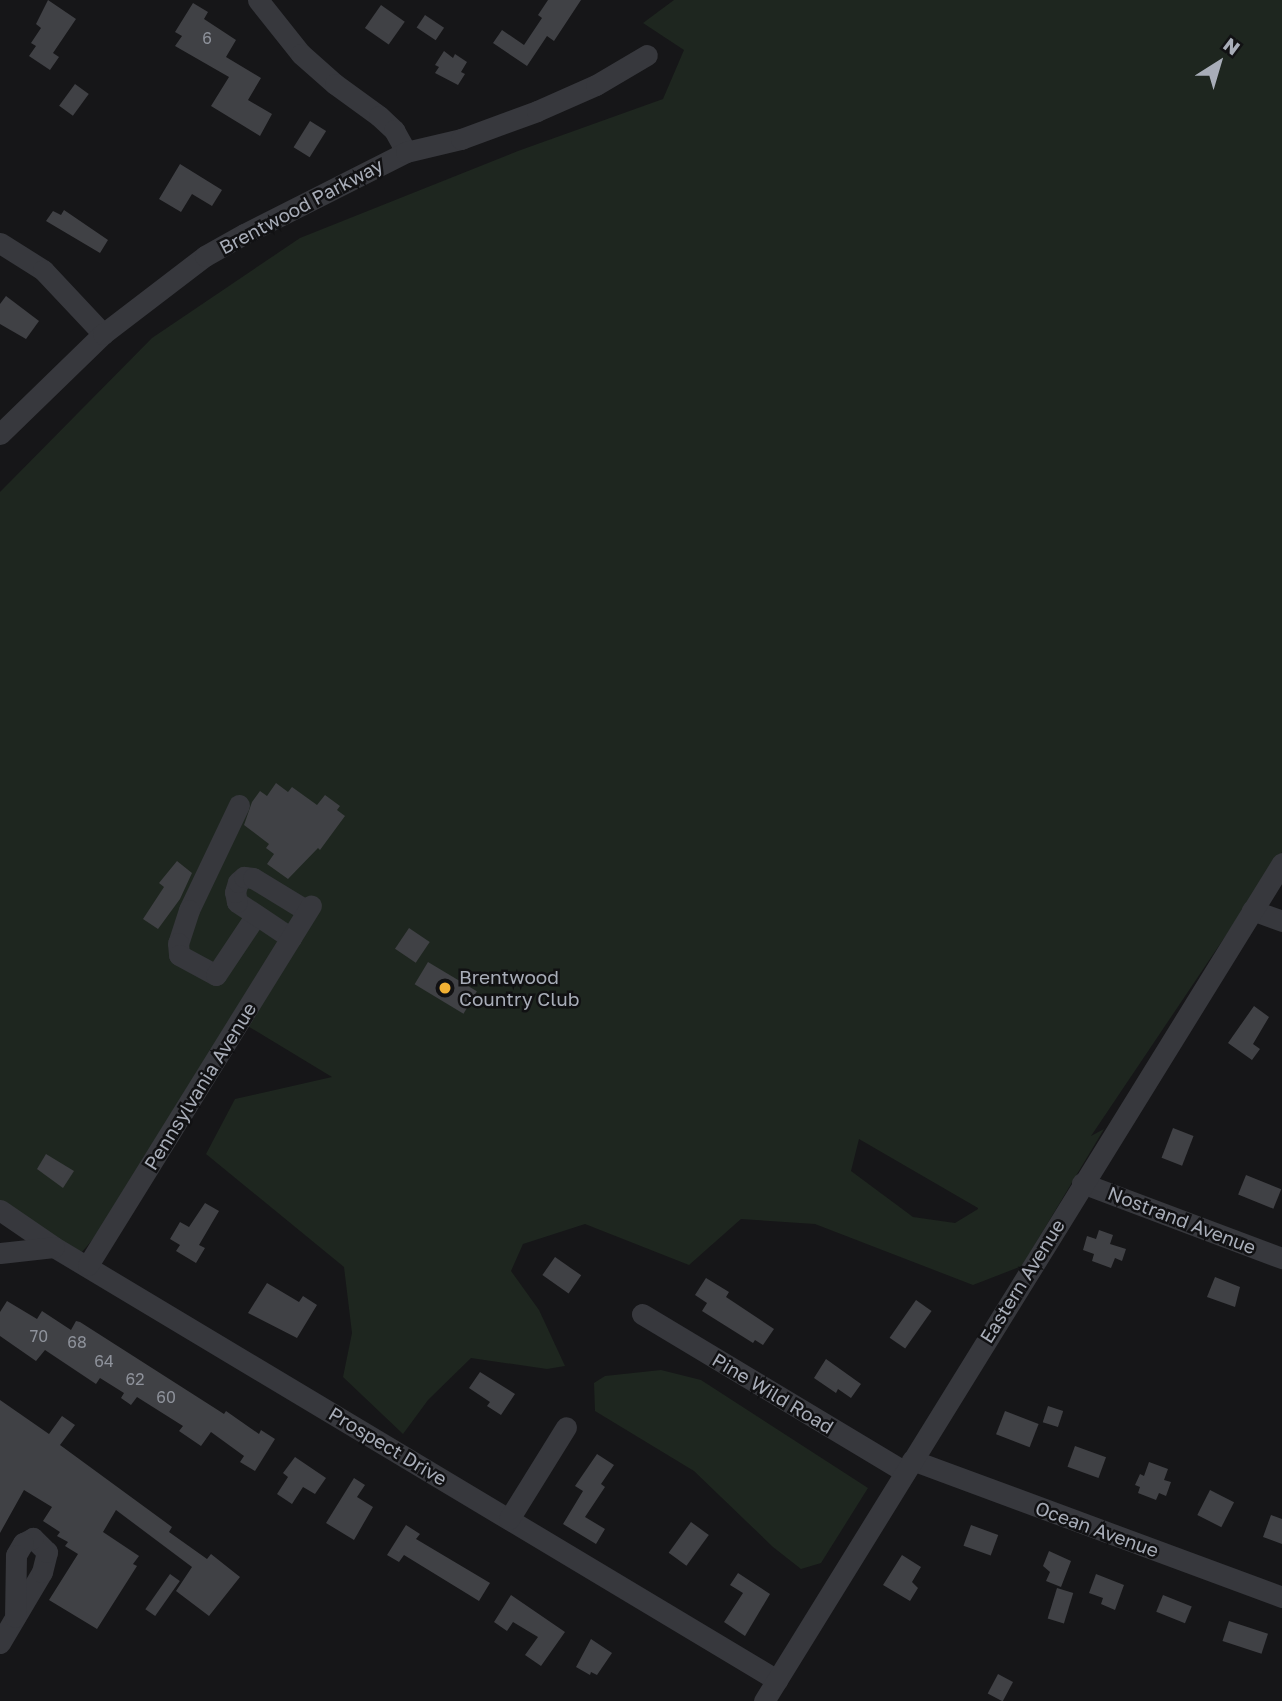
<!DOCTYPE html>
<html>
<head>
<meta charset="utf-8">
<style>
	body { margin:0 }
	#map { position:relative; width:1282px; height:1701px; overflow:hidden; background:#161618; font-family:"Golos Text",sans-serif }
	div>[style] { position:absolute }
	.green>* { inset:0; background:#1e261f }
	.building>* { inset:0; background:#404145; transform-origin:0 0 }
	.minor>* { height:21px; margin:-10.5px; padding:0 10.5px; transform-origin:10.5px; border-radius:10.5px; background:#37383d }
	.dots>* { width:19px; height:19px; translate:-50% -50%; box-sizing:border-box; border:4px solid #111113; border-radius:50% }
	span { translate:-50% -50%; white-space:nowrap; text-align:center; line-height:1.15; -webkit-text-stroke:5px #111113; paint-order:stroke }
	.number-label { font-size:16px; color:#8e929b }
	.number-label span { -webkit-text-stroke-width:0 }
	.street-label { font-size:19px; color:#a8adb8 }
	.poi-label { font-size:19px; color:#a8adb8 }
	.left { translate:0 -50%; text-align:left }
	.north { position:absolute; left:1184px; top:28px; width:70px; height:70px; -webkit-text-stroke:5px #111113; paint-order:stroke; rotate:37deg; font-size:19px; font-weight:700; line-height:28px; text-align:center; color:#a8adb8 }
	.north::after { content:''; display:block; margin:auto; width:24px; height:32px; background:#a8adb8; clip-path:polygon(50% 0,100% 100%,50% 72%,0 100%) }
</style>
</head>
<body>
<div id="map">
	<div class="green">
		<i style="clip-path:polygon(evenodd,674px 0,1282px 0,1282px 852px,1091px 1136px,1104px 1129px,1022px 1266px,973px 1285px,815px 1224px,741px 1219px,689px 1265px,585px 1224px,523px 1244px,511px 1271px,539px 1310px,565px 1366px,547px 1369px,471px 1358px,428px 1400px,403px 1434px,343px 1377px,352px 1333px,344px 1267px,206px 1154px,235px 1099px,332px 1077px,241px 1022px,134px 1191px,76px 1259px,0 1207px,0 492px,152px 338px,300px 238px,518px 151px,663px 99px,684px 50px,643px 23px,674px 0,859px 1139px,978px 1208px,978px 1209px,955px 1223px,913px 1217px,851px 1171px,859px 1139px)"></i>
		<i style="clip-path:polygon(661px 1370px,701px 1380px,868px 1488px,821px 1563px,801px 1569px,773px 1547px,694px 1471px,595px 1411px,594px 1383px,605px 1376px)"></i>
	</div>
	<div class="building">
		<i style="clip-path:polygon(48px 0,76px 19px,53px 53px,59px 57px,50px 70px,29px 56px,36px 46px,31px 43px,41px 28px,36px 24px)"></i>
		<i style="clip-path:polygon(548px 0,581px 0,554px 41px,547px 36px,527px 66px,493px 43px,502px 30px,524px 45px,542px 18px,538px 15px)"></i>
		<i style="clip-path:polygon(193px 3px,208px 12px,204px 19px,236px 40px,226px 57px,261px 78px,248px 100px,272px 114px,260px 136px,211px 106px,229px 77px,175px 46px,182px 36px,175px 32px)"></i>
		<i style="left:381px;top:5px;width:29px;height:28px;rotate:35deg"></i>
		<i style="left:425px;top:15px;width:23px;height:15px;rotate:34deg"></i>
		<i style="clip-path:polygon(444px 51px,453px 58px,455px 54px,467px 62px,461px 72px,465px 74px,458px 85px,435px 73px,439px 67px,435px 65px)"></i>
		<i style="left:75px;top:84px;width:17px;height:27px;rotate:36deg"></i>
		<i style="left:310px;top:121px;width:19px;height:31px;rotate:32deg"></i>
		<i style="clip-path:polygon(180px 164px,222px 190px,212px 206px,192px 194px,181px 212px,159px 199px)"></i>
		<i style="clip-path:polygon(64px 210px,108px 240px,100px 253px,46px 221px,53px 211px,61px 215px)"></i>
		<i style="clip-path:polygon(6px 296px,39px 321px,26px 339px,0 324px,0 304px)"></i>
		<i style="clip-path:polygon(276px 783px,288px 792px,292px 787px,317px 805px,325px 795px,340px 806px,337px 810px,345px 816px,320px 850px,318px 848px,288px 879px,267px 864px,274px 854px,266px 848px,269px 844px,244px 825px,252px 802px,260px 791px,267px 796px)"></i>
		<i style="clip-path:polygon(177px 861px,192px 873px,180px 899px,158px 929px,143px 919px,164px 887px,159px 883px)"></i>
		<i style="left:409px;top:928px;width:25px;height:25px;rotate:34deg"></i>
		<i style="left:428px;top:962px;width:57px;height:26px;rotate:31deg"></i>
		<i style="clip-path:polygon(1254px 1006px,1269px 1017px,1253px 1044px,1260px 1049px,1252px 1060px,1228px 1043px)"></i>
		<i style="left:1173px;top:1128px;width:22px;height:32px;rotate:21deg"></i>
		<i style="clip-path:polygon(46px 1154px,74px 1171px,63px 1188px,37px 1169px)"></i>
		<i style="left:1246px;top:1175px;width:38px;height:21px;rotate:22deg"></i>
		<i style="clip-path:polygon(205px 1203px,219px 1211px,199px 1245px,205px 1248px,196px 1263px,176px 1251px,180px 1245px,170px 1239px,180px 1222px,189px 1227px)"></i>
		<i style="clip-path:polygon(1099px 1230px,1113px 1235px,1110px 1244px,1126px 1249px,1122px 1261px,1115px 1258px,1111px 1268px,1092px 1261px,1094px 1254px,1083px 1250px,1087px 1236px,1096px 1239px)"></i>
		<i style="left:555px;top:1257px;width:32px;height:22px;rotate:35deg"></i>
		<i style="clip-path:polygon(1215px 1277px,1240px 1287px,1235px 1307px,1207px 1297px)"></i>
		<i style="clip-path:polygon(706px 1278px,729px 1292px,726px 1297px,774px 1329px,763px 1345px,755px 1340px,753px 1343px,702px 1311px,707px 1303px,695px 1295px)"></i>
		<i style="clip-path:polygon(267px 1283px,299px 1302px,303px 1296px,317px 1305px,297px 1338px,248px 1313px)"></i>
		<i style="left:916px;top:1300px;width:19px;height:46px;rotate:35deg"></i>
		<i style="clip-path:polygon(7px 1301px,37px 1319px,42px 1311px,71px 1330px,76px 1321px,80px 1322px,224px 1414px,226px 1411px,259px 1434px,261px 1430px,275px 1439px,255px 1471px,240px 1462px,244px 1456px,211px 1432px,201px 1446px,179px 1431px,183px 1426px,137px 1397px,131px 1405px,121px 1398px,124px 1393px,100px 1378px,96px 1384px,45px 1350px,36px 1361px,0 1336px,0 1312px)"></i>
		<i style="clip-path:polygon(826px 1359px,861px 1384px,851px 1398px,838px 1389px,836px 1393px,814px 1378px)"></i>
		<i style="clip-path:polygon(480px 1372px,515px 1394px,501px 1415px,487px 1406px,490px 1402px,469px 1388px)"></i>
		<i style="clip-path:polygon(0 1400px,49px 1434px,62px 1416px,75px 1425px,60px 1445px,172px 1527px,169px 1532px,207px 1559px,211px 1554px,240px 1577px,209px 1616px,176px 1591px,192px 1567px,116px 1510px,103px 1532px,139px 1556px,133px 1564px,137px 1566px,97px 1629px,49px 1600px,78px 1554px,65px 1546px,68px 1542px,57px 1536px,60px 1532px,43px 1521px,52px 1507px,24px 1490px,0 1533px)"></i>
		<i style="left:1048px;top:1406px;width:16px;height:17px;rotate:18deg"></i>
		<i style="left:1005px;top:1411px;width:36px;height:25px;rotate:21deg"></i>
		<i style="left:1075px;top:1446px;width:33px;height:22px;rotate:20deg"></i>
		<i style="clip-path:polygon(597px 1454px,614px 1465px,601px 1484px,605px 1487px,585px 1517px,605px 1529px,596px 1544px,563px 1524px,583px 1491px,575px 1486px)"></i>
		<i style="clip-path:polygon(295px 1457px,326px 1478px,315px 1494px,303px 1487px,292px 1504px,277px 1494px,288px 1477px,283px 1473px)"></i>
		<i style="clip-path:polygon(1149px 1462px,1168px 1469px,1164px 1480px,1171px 1482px,1166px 1496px,1159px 1493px,1156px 1500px,1138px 1493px,1140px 1487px,1135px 1485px,1140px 1474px,1144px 1476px)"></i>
		<i style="clip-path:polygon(354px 1478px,365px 1485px,357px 1497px,373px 1507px,354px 1540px,326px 1523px)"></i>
		<i style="left:1210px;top:1490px;width:27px;height:28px;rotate:27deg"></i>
		<i style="clip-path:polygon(1271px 1515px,1282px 1519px,1282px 1544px,1263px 1537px)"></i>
		<i style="left:691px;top:1522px;width:22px;height:38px;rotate:36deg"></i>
		<i style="clip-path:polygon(406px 1525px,420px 1534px,416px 1539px,490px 1583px,479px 1601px,404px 1555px,399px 1562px,387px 1555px)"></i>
		<i style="left:971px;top:1525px;width:29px;height:22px;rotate:20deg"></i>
		<i style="clip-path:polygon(1049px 1551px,1071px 1561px,1061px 1587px,1046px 1581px,1050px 1572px,1043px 1566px)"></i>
		<i style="clip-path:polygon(902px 1555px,921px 1567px,912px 1582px,918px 1588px,910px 1601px,883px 1585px)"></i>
		<i style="clip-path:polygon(738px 1573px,770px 1594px,745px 1636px,724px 1622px,743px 1593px,730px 1585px)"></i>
		<i style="left:170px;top:1574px;width:12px;height:43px;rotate:35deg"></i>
		<i style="clip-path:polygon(1096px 1574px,1124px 1585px,1115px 1610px,1101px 1604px,1103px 1598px,1089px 1593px)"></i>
		<i style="left:1057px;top:1588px;width:17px;height:32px;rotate:17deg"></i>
		<i style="clip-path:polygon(511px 1595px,565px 1632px,541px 1666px,525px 1655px,538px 1637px,513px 1622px,507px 1631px,494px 1622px)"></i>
		<i style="left:1163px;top:1595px;width:31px;height:18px;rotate:22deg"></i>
		<i style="left:1229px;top:1621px;width:41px;height:21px;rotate:18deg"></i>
		<i style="clip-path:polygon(591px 1639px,612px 1653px,597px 1675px,591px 1672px,590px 1675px,576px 1667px)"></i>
		<i style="left:998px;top:1674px;width:17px;height:22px;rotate:28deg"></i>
	</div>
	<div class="minor">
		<i style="left:258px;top:0;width:69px;rotate:51.5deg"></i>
		<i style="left:301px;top:54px;width:45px;rotate:41.4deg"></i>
		<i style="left:335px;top:84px;width:54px;rotate:36deg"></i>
		<i style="left:379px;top:116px;width:21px;rotate:43deg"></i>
		<i style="left:394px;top:130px;width:25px;rotate:61deg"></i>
		<i style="left:0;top:243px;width:51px;rotate:32.1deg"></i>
		<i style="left:43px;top:270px;width:88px;rotate:46.8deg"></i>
		<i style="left:0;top:434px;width:144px;rotate:-44.2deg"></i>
		<i style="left:103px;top:334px;width:128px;rotate:-37.4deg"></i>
		<i style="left:205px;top:256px;width:45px;rotate:-29.4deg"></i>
		<i style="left:244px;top:234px;width:182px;rotate:-26.8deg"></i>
		<i style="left:406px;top:152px;width:57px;rotate:-13.3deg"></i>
		<i style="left:461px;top:139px;width:81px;rotate:-20.2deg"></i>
		<i style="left:537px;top:111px;width:64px;rotate:-23.8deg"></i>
		<i style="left:596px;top:85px;width:59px;rotate:-30.5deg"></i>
		<i style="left:239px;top:805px;width:116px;rotate:115.5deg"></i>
		<i style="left:189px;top:910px;width:35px;rotate:108deg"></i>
		<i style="left:178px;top:943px;width:12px;rotate:85deg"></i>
		<i style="left:179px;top:955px;width:42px;rotate:28.4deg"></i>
		<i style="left:216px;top:975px;width:72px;rotate:-56.3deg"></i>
		<i style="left:1252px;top:910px;width:32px;rotate:20deg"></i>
		<i style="left:291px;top:938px;width:65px;rotate:-146.3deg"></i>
		<i style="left:237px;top:902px;width:10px;rotate:-101deg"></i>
		<i style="left:235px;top:892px;width:10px;rotate:-73deg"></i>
		<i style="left:238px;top:882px;width:8px;rotate:-40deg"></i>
		<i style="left:244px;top:877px;width:9px;rotate:6deg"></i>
		<i style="left:253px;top:878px;width:63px;rotate:31.4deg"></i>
		<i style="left:1082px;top:1183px;width:214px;rotate:20.6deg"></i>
		<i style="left:0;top:1210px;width:65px;rotate:34.4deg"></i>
		<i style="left:54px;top:1247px;width:843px;rotate:30.92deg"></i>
		<i style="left:0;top:1253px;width:54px;rotate:-6.3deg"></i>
		<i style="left:88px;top:1265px;width:423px;rotate:-58.2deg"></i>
		<i style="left:642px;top:1314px;width:307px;rotate:31deg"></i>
		<i style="left:912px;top:1460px;width:395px;rotate:20.3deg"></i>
		<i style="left:509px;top:1519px;width:108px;rotate:-58.2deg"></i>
		<i style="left:0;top:1643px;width:82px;rotate:-59.4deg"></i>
		<i style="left:42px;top:1572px;width:21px;rotate:-76deg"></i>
		<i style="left:47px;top:1552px;width:20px;rotate:-135deg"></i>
		<i style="left:33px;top:1538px;width:11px;rotate:153deg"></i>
		<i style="left:23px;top:1543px;width:14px;rotate:120deg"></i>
		<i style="left:16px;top:1555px;width:62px;rotate:90.9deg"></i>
		<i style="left:764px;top:1701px;width:985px;rotate:-58.28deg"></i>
	</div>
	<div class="dots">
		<i style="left:445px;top:988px;background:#f2b134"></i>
	</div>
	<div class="number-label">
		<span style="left:207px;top:38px">6</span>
		<span style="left:39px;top:1336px">70</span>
		<span style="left:77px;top:1342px">68</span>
		<span style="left:104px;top:1361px">64</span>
		<span style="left:135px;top:1379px">62</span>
		<span style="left:166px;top:1397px">60</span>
	</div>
	<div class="street-label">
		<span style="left:301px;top:206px;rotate:-28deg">Brentwood Parkway</span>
		<span style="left:200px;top:1086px;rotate:-58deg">Pennsylvania Avenue</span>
		<span style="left:1182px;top:1220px;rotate:21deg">Nostrand Avenue</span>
		<span style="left:1022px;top:1281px;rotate:-58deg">Eastern Avenue</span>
		<span style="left:773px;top:1393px;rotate:31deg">Pine Wild Road</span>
		<span style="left:388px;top:1446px;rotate:31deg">Prospect Drive</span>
		<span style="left:1097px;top:1529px;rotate:20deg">Ocean Avenue</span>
	</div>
	<div class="poi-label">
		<span class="left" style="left:459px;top:988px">Brentwood<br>Country Club</span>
	</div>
	<div class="north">N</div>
</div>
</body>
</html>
